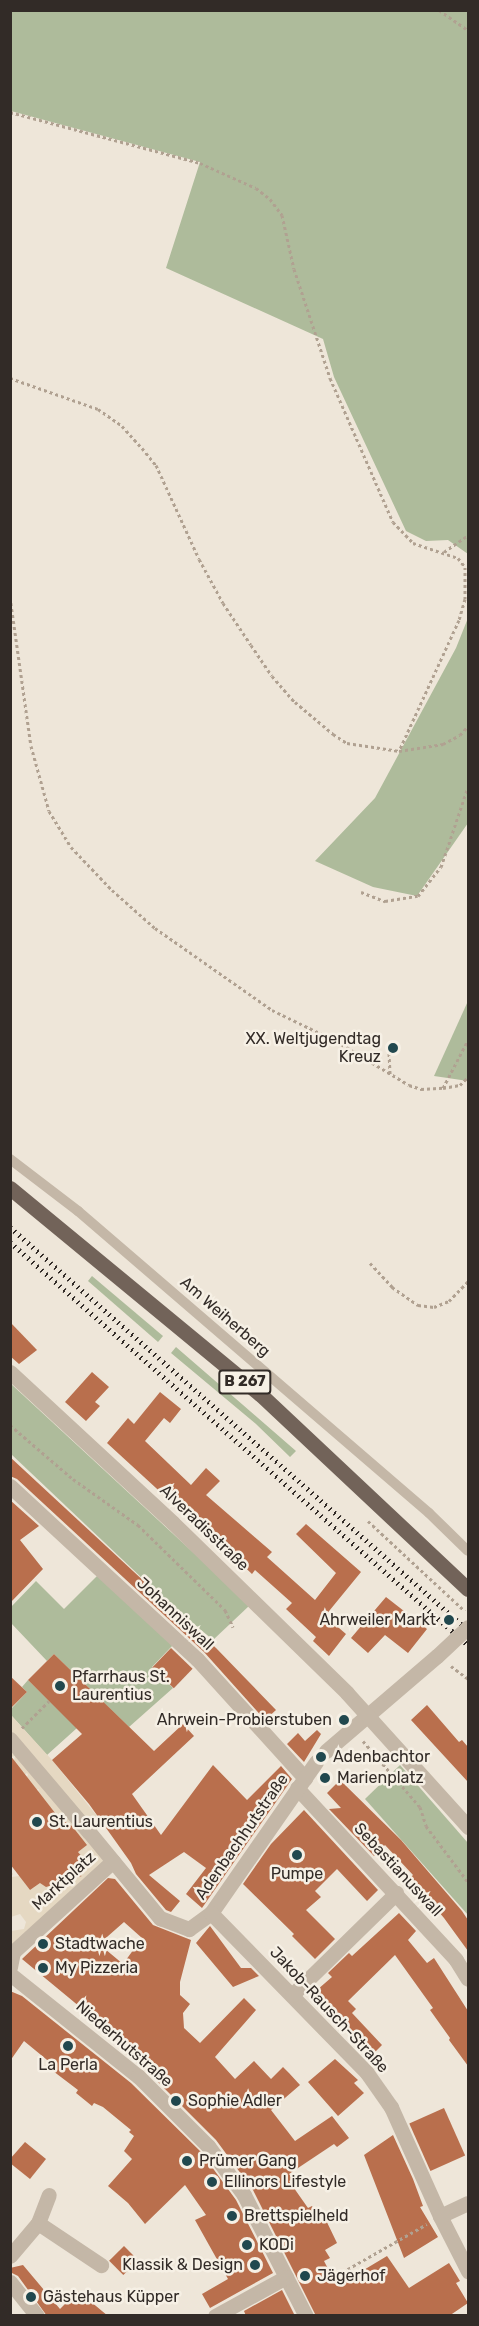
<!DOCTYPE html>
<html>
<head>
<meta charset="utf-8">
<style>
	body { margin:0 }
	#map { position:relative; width:479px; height:2326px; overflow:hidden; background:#eee6d9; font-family:Rubik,sans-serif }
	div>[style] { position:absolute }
	.green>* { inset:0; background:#aebb9b }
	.plaza>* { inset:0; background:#e5d8c2 }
	.building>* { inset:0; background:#b96f4d; transform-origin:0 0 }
	.path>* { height:3px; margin-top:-1.5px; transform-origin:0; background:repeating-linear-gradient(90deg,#b0a191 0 3px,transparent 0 6px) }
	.service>* { height:10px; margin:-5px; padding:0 5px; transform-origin:5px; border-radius:5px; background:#c4b7a7 }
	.pedestrian>* { height:15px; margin:-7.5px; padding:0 7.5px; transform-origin:7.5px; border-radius:7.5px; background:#c4b7a7 }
	.minor>* { height:15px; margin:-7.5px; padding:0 7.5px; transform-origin:7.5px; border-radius:7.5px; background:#c4b7a7 }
	.tertiary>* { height:15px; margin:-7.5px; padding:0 7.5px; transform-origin:7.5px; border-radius:7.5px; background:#c4b7a7 }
	.primary>* { height:15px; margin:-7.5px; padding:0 7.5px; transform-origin:7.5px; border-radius:7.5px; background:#726359 }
	.rail>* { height:4.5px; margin-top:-2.25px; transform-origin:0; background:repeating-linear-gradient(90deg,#322b27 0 1.5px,transparent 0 6px) }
	.minor-bridge>* { height:15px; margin:-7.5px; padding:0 7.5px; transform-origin:7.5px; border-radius:7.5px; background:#c4b7a7 }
	.dots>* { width:16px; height:16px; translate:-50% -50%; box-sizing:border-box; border:3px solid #f6f0e5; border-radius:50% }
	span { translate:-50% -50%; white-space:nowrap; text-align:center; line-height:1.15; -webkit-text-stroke:5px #f6f0e5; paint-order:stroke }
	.shield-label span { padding:2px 4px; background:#f6f0e5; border:2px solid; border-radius:4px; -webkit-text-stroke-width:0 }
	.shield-label { font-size:15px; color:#322b27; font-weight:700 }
	.poi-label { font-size:16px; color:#322b27 }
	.right { translate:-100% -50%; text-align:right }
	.left { translate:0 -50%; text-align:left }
	.street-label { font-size:16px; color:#322b27 }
	.frame { position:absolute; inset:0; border:12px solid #322b27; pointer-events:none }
</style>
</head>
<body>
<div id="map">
	<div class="green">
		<i style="clip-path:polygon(10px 11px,468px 11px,468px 554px,448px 540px,426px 541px,406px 531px,334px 377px,323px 339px,166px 268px,200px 162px,11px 111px)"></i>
		<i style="clip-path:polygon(468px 618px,468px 823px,417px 896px,373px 887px,315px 861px,375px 798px,456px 648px)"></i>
		<i style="clip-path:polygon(468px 1001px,468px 1081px,434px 1076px)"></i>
		<i style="clip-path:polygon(92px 1276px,163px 1336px,158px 1342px,88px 1281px)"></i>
		<i style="clip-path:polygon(176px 1347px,296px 1451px,290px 1457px,256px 1424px,171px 1353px)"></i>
		<i style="clip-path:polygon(10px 1383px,250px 1605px,213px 1640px,162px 1597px,11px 1454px)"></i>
		<i style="clip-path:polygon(98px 1575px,173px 1645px,152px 1667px,173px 1688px,129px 1727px,54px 1654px,47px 1661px,11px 1623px,11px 1607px,36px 1581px,64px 1609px)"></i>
		<i style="clip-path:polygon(28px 1680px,77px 1728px,47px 1755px,11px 1715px,11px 1709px,27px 1692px,22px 1687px)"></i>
		<i style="clip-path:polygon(400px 1765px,468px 1843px,468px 1915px,365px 1799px)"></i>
	</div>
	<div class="plaza">
		<i style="clip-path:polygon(11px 1715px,52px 1760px,101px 1821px,90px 1832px,113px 1861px,17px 1954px,11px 1970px,11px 1931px,24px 1929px,26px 1922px,20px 1914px,11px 1917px,11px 1871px,13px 1874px,11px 1877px,20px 1876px,30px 1890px,40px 1883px,65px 1874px,65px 1866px,71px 1869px,83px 1860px,59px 1818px,37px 1794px,39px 1789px,34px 1791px,26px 1778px,28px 1775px,27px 1773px,24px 1775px,14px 1761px,15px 1756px,11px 1757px)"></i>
	</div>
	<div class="building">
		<i style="clip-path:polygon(10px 1322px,37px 1350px,19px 1364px,10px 1356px)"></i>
		<i style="clip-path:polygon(92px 1372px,109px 1387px,95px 1402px,100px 1406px,86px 1421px,65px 1402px)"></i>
		<i style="clip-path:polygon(160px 1392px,181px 1409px,170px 1423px,164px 1418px,145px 1441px,191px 1485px,206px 1468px,220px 1481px,206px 1495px,272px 1552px,267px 1557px,315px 1600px,336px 1573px,296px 1534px,306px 1524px,361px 1572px,325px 1616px,346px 1634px,329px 1656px,313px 1641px,316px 1637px,286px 1609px,292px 1603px,255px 1570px,252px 1574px,217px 1541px,195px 1520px,198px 1517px,173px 1493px,168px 1499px,107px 1443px,128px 1418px,134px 1424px)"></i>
		<i style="clip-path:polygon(10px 1457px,216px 1648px,276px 1710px,265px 1720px,204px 1652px,17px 1479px,10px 1476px)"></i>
		<i style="clip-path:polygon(10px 1500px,39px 1526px,20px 1540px,43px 1569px,10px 1603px)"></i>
		<i style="clip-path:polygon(386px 1597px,427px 1629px,408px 1653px,385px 1635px,368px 1653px,351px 1638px)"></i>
		<i style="left:171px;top:1648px;width:30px;height:27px;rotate:44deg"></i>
		<i style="clip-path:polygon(54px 1654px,154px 1751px,183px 1724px,194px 1736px,132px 1794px,161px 1835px,213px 1765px,247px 1800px,281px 1766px,292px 1779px,202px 1908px,186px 1894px,206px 1868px,184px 1852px,149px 1875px,180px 1901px,171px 1912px,166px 1910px,136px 1874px,131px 1863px,89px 1804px,52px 1760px,82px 1734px,28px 1680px)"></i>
		<i style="clip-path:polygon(10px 1676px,27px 1692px,10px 1709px)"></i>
		<i style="clip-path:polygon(427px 1705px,459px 1742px,462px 1740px,468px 1747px,468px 1782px,411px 1720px)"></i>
		<i style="clip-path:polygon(317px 1730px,321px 1734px,304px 1762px,287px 1744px,298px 1733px,305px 1741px)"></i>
		<i style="clip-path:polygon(10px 1755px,59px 1818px,72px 1826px,87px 1845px,78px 1852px,84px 1859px,64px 1873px,82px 1876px,46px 1887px,40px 1883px,30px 1890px,10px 1864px)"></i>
		<i style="clip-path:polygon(340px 1780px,401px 1840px,462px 1911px,468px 1920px,468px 1951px,444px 1918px,410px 1878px,413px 1875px,385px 1845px,374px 1856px,329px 1809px,341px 1808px,327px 1793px)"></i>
		<i style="clip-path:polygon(304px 1810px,378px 1890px,367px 1901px,337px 1869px,315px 1891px,321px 1897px,306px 1910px,335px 1939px,315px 1959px,292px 1936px,294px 1934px,243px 1884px,271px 1844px)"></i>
		<i style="clip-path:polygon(evenodd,108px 1878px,115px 1879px,153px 1925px,191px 1940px,180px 1982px,180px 1995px,190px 2004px,183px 2013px,184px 2028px,200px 2043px,244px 1998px,256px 2010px,215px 2057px,235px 2079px,254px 2061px,271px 2079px,283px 2067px,289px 2073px,300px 2085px,271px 2110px,295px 2141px,332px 2116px,349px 2138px,337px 2147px,334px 2144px,289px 2174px,293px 2179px,289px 2181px,308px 2208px,312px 2206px,318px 2217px,323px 2214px,337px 2243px,325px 2250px,330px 2258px,324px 2261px,337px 2286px,387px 2256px,409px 2288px,449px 2263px,460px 2281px,456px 2283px,468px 2303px,449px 2316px,316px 2316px,253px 2190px,216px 2140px,145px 2069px,121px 2050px,126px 2045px,22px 1959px,108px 1878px,124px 1922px,142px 1938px,123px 1964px,99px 1944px,124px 1922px)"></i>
		<i style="clip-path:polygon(399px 1913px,416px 1931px,408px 1940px,427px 1963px,434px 1958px,468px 2011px,468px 2066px,449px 2040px,450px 2038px,430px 2010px,433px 2008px,395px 1955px,348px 2001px,356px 2009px,352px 2013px,382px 2045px,371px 2056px,341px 2024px,338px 2026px,310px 1996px,332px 1977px,328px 1973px,349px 1953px,352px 1956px)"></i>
		<i style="clip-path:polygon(210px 1926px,241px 1968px,251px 1968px,259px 1976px,233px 1987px,196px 1943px)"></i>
		<i style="clip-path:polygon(10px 1991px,22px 1996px,131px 2083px,201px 2152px,236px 2200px,273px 2273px,210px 2308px,202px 2294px,228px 2279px,195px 2220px,206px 2215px,185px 2185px,145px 2224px,128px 2203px,108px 2186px,132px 2159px,124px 2151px,134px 2136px,129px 2132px,131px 2130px,103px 2107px,94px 2103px,92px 2106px,76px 2093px,78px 2090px,53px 2071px,50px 2067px,52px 2064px,24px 2041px,10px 2061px)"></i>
		<i style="clip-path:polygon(335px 2059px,358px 2080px,354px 2083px,364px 2093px,338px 2116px,308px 2082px)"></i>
		<i style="left:444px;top:2108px;width:52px;height:38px;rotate:66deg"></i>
		<i style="clip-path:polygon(393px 2135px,413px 2179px,423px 2206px,420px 2207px,438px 2237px,404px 2258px,364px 2155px)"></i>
		<i style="clip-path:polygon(25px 2142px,46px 2159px,30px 2179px,10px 2163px,10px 2159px)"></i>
		<i style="left:124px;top:2246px;width:20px;height:21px;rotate:45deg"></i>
		<i style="clip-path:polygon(23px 2265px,60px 2309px,78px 2291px,108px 2316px,47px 2316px,18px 2276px,10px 2272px,10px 2268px)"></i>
		<i style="clip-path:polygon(282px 2290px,295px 2316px,246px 2316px,244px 2311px)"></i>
	</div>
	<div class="path">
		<i style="left:439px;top:10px;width:35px;rotate:35deg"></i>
		<i style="left:10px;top:112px;width:197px;rotate:15deg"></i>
		<i style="left:200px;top:163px;width:61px;rotate:24.1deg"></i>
		<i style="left:256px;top:188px;width:18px;rotate:38deg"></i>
		<i style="left:270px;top:199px;width:20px;rotate:53deg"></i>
		<i style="left:282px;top:215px;width:55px;rotate:77.5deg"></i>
		<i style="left:294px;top:269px;width:115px;rotate:71.7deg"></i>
		<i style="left:330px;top:378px;width:157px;rotate:66.4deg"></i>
		<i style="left:393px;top:522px;width:29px;rotate:46deg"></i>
		<i style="left:413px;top:543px;width:47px;rotate:18.4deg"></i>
		<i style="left:458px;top:558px;width:11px;rotate:52deg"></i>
		<i style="left:465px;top:567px;width:32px;rotate:90deg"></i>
		<i style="left:465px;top:599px;width:22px;rotate:106deg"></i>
		<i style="left:459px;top:620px;width:144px;rotate:114.6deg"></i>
		<i style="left:10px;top:378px;width:93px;rotate:19.4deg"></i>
		<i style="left:98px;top:409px;width:29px;rotate:35deg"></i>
		<i style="left:122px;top:426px;width:30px;rotate:48deg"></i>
		<i style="left:142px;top:448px;width:22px;rotate:51deg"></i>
		<i style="left:156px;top:465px;width:103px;rotate:65.4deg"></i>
		<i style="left:199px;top:559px;width:50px;rotate:61.4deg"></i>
		<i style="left:223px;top:603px;width:50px;rotate:56.3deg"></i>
		<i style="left:251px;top:645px;width:37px;rotate:56deg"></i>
		<i style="left:272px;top:676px;width:35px;rotate:49deg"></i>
		<i style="left:295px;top:702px;width:50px;rotate:40.1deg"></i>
		<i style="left:333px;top:734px;width:17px;rotate:33deg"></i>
		<i style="left:347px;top:743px;width:53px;rotate:8.7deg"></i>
		<i style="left:399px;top:751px;width:45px;rotate:-9deg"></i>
		<i style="left:443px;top:744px;width:19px;rotate:-28deg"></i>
		<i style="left:460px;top:735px;width:12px;rotate:-48deg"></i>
		<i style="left:444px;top:552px;width:29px;rotate:-35deg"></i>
		<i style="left:10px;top:597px;width:150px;rotate:82deg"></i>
		<i style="left:31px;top:746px;width:67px;rotate:74.5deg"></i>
		<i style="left:49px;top:811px;width:42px;rotate:58.6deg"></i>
		<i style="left:71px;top:847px;width:59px;rotate:46.4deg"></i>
		<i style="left:112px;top:890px;width:57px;rotate:41.5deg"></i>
		<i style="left:155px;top:928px;width:143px;rotate:35deg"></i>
		<i style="left:272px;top:1010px;width:71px;rotate:25.8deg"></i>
		<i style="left:336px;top:1041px;width:85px;rotate:31.1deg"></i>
		<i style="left:409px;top:1085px;width:13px;rotate:18deg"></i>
		<i style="left:421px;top:1089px;width:22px;rotate:-3deg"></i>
		<i style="left:443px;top:1088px;width:17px;rotate:-10deg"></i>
		<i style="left:460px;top:1085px;width:11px;rotate:-45deg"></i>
		<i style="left:361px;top:892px;width:26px;rotate:21deg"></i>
		<i style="left:385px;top:901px;width:33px;rotate:-9deg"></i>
		<i style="left:418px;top:896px;width:37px;rotate:-52deg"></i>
		<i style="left:441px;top:867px;width:84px;rotate:-71.4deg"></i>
		<i style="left:389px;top:1053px;width:22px;rotate:87deg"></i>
		<i style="left:443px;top:1088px;width:54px;rotate:-62.5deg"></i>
		<i style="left:370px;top:1263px;width:33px;rotate:47deg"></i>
		<i style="left:392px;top:1287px;width:32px;rotate:35deg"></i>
		<i style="left:418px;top:1305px;width:16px;rotate:7deg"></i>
		<i style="left:434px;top:1307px;width:16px;rotate:-22deg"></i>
		<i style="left:449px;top:1301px;width:28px;rotate:-46deg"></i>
		<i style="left:10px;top:1425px;width:83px;rotate:40.6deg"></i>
		<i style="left:73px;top:1479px;width:80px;rotate:35.3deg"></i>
		<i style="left:138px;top:1525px;width:122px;rotate:44.3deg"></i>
		<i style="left:225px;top:1610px;width:19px;rotate:65deg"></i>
		<i style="left:368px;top:1521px;width:132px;rotate:42.9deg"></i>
		<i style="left:451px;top:1666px;width:21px;rotate:37deg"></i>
		<i style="left:22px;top:1728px;width:38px;rotate:-45deg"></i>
		<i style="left:363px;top:1741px;width:87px;rotate:49.2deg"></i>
		<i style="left:420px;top:1807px;width:20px;rotate:72deg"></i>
		<i style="left:426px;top:1826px;width:70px;rotate:53.1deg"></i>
		<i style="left:332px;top:2278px;width:109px;rotate:-29.6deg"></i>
	</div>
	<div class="service">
		<i style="left:10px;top:1159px;width:86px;rotate:37.4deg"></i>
		<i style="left:78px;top:1211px;width:463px;rotate:40.7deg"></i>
		<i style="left:429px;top:1513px;width:54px;rotate:44.3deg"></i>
	</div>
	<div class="pedestrian">
		<i style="left:10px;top:1739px;width:122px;rotate:49.7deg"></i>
		<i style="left:10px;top:1967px;width:15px;rotate:-79deg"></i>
		<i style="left:13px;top:1952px;width:135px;rotate:-42.3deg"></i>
		<i style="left:10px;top:1974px;width:164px;rotate:38.6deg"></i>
		<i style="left:138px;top:2076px;width:99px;rotate:45deg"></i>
		<i style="left:208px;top:2146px;width:61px;rotate:53.7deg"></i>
		<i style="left:244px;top:2195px;width:136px;rotate:62.9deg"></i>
	</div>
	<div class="minor">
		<i style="left:10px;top:1486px;width:255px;rotate:42.8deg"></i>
		<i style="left:197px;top:1659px;width:161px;rotate:47.8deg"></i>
		<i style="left:326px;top:1751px;width:146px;rotate:-40.6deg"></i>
		<i style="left:297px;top:1788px;width:234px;rotate:47.2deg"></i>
		<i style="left:456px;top:1960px;width:22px;rotate:58deg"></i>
		<i style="left:89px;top:1832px;width:112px;rotate:50.5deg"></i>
		<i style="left:160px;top:1918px;width:31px;rotate:21deg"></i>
		<i style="left:189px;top:1929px;width:27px;rotate:-36deg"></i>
		<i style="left:211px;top:1913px;width:184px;rotate:-55.2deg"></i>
		<i style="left:211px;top:1913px;width:223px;rotate:45.7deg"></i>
		<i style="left:367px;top:2073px;width:42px;rotate:54.8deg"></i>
		<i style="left:391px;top:2107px;width:120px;rotate:65.8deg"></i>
		<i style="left:440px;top:2216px;width:62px;rotate:63deg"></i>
		<i style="left:292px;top:1995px;width:146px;rotate:-44.4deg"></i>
		<i style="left:440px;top:2216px;width:31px;rotate:-25deg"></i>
		<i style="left:38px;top:2223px;width:30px;rotate:-69deg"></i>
		<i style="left:10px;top:2256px;width:43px;rotate:-49.7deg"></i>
		<i style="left:38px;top:2223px;width:76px;rotate:33.7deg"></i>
		<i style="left:10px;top:2282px;width:43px;rotate:51.5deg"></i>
		<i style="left:215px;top:2316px;width:81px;rotate:-28.8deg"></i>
	</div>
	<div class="tertiary">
		<i style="left:10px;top:1372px;width:222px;rotate:42.8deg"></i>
		<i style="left:173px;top:1523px;width:243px;rotate:44.3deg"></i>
		<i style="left:347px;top:1693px;width:181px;rotate:47.9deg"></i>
	</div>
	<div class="primary">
		<i style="left:10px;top:1188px;width:324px;rotate:39.5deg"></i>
		<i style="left:260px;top:1394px;width:285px;rotate:43.2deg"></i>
	</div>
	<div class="rail">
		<i style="left:10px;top:1227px;width:610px;rotate:41.34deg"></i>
		<i style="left:10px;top:1242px;width:610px;rotate:41.34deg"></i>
	</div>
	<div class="minor-bridge">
		<i style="left:437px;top:1656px;width:42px;rotate:-43.1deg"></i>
	</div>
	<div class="dots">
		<i style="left:393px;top:1048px;background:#21484e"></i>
		<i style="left:449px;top:1620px;background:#21484e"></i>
		<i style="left:60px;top:1686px;background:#21484e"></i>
		<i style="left:344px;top:1720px;background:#21484e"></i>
		<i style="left:321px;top:1757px;background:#21484e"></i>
		<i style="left:325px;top:1778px;background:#21484e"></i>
		<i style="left:37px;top:1822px;background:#21484e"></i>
		<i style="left:297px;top:1855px;background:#21484e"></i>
		<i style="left:43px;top:1944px;background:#21484e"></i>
		<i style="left:43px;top:1968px;background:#21484e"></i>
		<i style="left:68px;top:2046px;background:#21484e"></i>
		<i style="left:176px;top:2101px;background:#21484e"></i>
		<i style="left:187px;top:2161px;background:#21484e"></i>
		<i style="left:212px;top:2182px;background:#21484e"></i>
		<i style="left:232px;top:2216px;background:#21484e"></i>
		<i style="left:247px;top:2245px;background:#21484e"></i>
		<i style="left:255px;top:2265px;background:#21484e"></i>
		<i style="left:305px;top:2276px;background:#21484e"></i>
		<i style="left:31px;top:2297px;background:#21484e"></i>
	</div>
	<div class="shield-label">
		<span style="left:245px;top:1382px">B 267</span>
	</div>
	<div class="poi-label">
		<span class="right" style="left:381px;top:1048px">XX. Weltjugendtag<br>Kreuz</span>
		<span class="right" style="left:436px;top:1620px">Ahrweiler Markt</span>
		<span class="left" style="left:72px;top:1686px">Pfarrhaus St.<br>Laurentius</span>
		<span class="right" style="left:332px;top:1720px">Ahrwein-Probierstuben</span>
		<span class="left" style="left:333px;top:1757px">Adenbachtor</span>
		<span class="left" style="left:337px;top:1778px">Marienplatz</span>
		<span class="left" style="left:49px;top:1822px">St. Laurentius</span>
		<span style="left:297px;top:1874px">Pumpe</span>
		<span class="left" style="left:55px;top:1944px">Stadtwache</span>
		<span class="left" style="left:55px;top:1968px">My Pizzeria</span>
		<span style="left:68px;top:2065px">La Perla</span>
		<span class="left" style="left:188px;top:2101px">Sophie Adler</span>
		<span class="left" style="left:199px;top:2161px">Prümer Gang</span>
		<span class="left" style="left:224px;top:2182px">Ellinors Lifestyle</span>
		<span class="left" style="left:244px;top:2216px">Brettspielheld</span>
		<span class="left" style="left:259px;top:2245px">KODi</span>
		<span class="right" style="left:243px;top:2265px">Klassik &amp; Design</span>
		<span class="left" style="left:317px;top:2276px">Jägerhof</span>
		<span class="left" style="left:43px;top:2297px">Gästehaus Küpper</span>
	</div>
	<div class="street-label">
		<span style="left:225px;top:1317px;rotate:41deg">Am Weiherberg</span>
		<span style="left:204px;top:1528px;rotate:44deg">Alveradisstraße</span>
		<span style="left:175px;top:1614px;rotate:43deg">Johanniswall</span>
		<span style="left:242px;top:1837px;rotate:-55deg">Adenbachhutstraße</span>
		<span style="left:398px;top:1870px;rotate:47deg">Sebastianuswall</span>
		<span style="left:64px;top:1881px;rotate:-42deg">Marktplatz</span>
		<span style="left:329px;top:2010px;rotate:47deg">Jakob-Rausch-Straße</span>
		<span style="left:124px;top:2044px;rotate:41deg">Niederhutstraße</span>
	</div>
	<div class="frame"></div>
</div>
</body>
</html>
